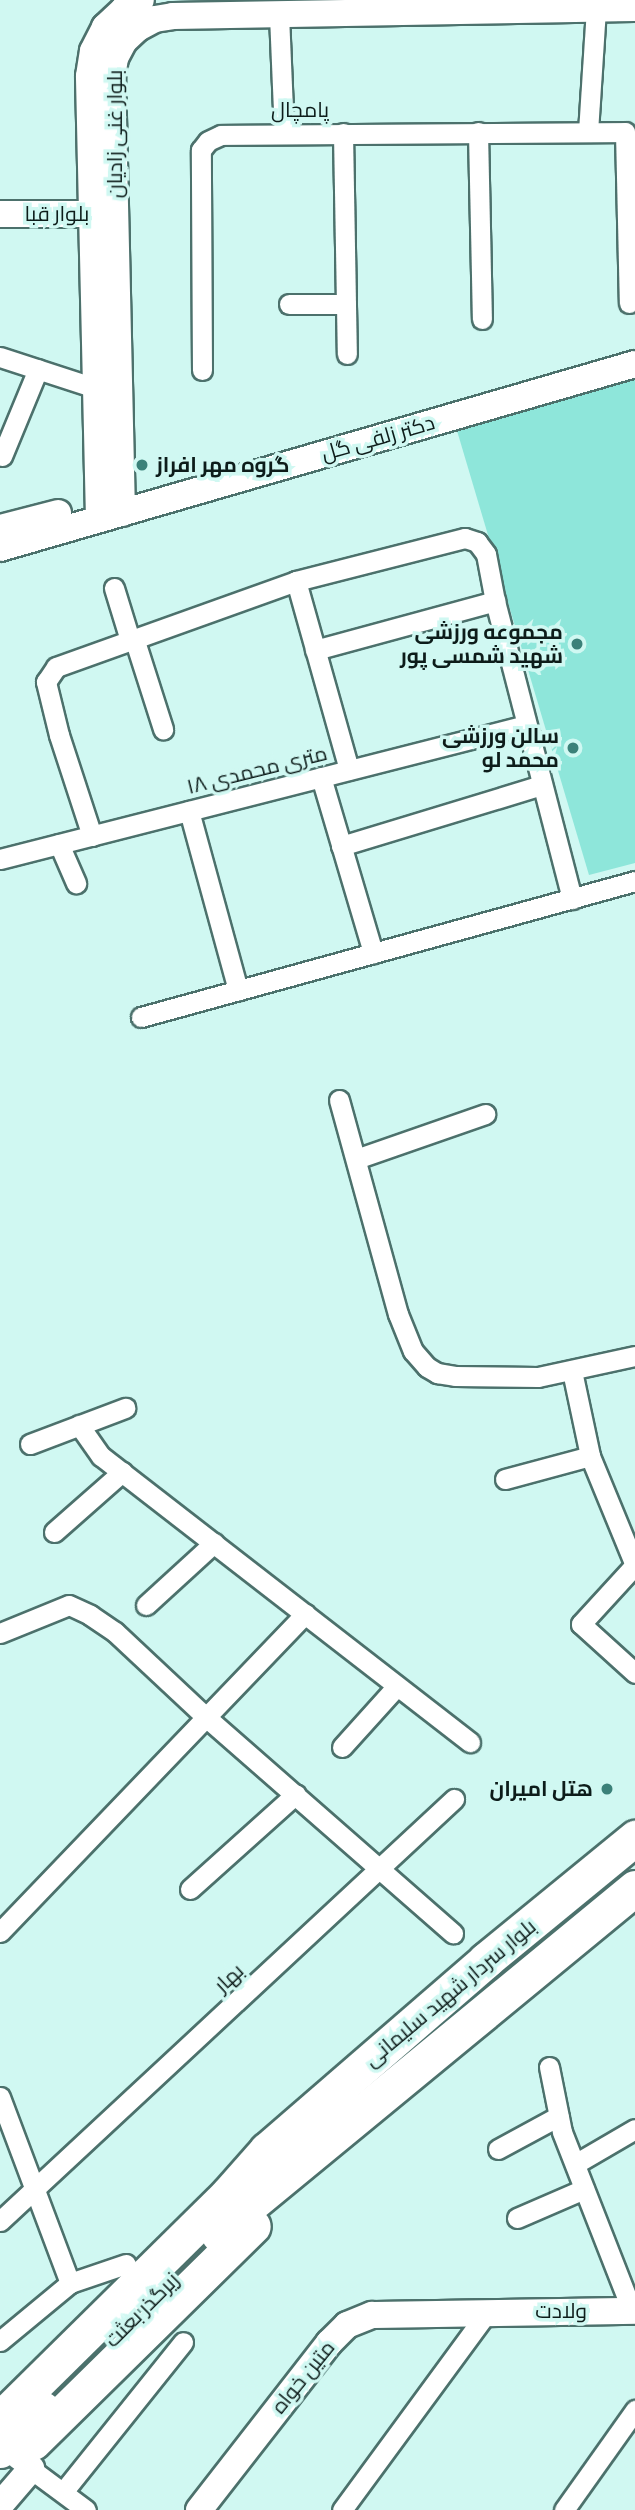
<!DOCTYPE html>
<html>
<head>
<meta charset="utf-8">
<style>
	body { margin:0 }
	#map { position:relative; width:635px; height:2510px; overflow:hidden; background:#d0f8f2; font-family:"PT Sans Narrow",Cairo,sans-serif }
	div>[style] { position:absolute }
	.green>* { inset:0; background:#8ee6da }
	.roads { filter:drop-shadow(2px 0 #4c716c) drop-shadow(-2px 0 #4c716c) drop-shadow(0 2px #4c716c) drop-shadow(0 -2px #4c716c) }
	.street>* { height:19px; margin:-9.5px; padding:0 9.5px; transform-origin:9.5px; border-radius:9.5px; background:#fff }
	.secondary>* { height:26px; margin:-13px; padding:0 13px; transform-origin:13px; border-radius:13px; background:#fff }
	.highway>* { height:35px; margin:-17.5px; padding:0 17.5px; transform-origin:17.5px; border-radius:17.5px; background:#fff }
	.dots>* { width:19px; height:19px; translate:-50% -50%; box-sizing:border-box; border:4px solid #d0f8f2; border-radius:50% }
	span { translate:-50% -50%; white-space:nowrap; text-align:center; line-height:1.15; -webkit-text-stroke:7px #d0f8f2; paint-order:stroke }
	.street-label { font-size:21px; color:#0d1c1a }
	.poi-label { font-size:21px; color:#0d1c1a; font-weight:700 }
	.left { translate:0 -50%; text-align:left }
	.right { translate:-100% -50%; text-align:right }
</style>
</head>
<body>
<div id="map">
	<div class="green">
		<i style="clip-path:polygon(635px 373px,635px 863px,589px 875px,455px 424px)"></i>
	</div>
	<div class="roads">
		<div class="street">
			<i style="left:279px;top:15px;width:118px;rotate:87.6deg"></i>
			<i style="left:478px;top:132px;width:187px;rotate:88.8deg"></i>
			<i style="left:588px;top:132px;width:123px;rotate:-86.3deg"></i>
			<i style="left:343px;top:133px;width:221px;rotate:89deg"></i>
			<i style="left:289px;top:304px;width:57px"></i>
			<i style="left:0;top:357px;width:114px;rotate:18deg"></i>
			<i style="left:202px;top:370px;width:220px;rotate:-90.3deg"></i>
			<i style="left:201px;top:150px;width:11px;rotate:-52deg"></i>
			<i style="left:208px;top:141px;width:14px;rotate:-25deg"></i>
			<i style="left:221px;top:135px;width:404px;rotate:-0.4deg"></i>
			<i style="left:625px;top:132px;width:171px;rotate:88.7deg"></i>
			<i style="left:2px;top:456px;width:94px;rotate:-67.5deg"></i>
			<i style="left:296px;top:581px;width:196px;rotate:74.3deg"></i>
			<i style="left:114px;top:588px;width:54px;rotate:72.9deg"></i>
			<i style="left:134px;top:638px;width:96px;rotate:72.3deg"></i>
			<i style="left:315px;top:650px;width:187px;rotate:-15.2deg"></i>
			<i style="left:321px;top:777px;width:184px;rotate:73.5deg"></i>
			<i style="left:189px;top:811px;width:186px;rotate:74.7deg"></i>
			<i style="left:92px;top:836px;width:106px;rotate:-108.1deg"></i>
			<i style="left:59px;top:735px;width:55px;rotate:-103.8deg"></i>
			<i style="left:46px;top:682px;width:18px;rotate:-56deg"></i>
			<i style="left:56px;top:667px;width:255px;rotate:-19.7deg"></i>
			<i style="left:296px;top:581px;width:174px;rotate:-14.3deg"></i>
			<i style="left:465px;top:538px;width:13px;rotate:18deg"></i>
			<i style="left:477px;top:542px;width:15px;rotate:53deg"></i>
			<i style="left:486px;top:554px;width:48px;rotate:79.2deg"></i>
			<i style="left:495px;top:601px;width:308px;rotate:75.5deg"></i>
			<i style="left:59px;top:844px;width:43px;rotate:66.4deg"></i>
			<i style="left:341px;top:846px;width:210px;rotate:-16.9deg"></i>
			<i style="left:0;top:859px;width:543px;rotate:-14.29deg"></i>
			<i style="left:141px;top:1017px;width:512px;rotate:-15.39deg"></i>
			<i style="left:339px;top:1100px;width:222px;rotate:74.6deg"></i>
			<i style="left:398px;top:1314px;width:40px;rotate:68deg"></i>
			<i style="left:413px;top:1351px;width:21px;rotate:49deg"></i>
			<i style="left:427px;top:1367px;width:12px;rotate:31deg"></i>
			<i style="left:437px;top:1373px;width:18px;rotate:9deg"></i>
			<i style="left:455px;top:1376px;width:83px;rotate:0.7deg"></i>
			<i style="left:538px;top:1377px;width:99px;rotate:-12.2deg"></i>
			<i style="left:356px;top:1159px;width:137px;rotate:-19.2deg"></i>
			<i style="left:572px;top:1371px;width:87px;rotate:78deg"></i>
			<i style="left:590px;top:1456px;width:118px;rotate:67.6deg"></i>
			<i style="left:79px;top:1425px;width:38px;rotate:55deg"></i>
			<i style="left:101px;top:1456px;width:467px;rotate:37.8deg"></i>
			<i style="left:30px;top:1444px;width:102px;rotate:-20.8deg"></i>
			<i style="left:505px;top:1479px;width:88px;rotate:-15.1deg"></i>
			<i style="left:54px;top:1532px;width:91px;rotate:-41.4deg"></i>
			<i style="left:635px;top:1565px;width:80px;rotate:132.5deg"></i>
			<i style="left:581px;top:1624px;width:73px;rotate:42.2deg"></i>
			<i style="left:146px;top:1605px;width:92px;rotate:-42.4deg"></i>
			<i style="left:0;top:1633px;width:74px;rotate:-22.1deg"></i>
			<i style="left:69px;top:1605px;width:23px;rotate:25deg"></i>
			<i style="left:90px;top:1615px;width:30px;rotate:34deg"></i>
			<i style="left:115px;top:1632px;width:126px;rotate:43.1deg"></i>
			<i style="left:207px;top:1718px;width:327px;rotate:41.2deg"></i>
			<i style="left:342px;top:1747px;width:82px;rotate:-48deg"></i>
			<i style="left:190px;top:1889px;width:142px;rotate:-41.9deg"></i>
			<i style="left:0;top:1932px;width:441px;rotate:-46.2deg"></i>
			<i style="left:549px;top:2067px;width:66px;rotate:78.7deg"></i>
			<i style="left:562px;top:2132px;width:192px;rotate:68.6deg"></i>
			<i style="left:0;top:2097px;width:199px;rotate:69.4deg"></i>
			<i style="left:498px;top:2149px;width:69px;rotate:-28.4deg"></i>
			<i style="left:575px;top:2164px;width:69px;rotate:-30.3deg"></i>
			<i style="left:517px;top:2218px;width:73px;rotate:-23.4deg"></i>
			<i style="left:0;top:2221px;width:620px;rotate:-42.91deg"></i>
			<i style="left:0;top:2341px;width:91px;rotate:-39.6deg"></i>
			<i style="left:70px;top:2283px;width:59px;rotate:-18.7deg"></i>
			<i style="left:16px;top:2458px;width:87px;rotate:36.6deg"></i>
			<i style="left:63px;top:2492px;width:192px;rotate:-51.3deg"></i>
			<i style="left:342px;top:2510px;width:247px;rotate:-53.7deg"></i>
			<i style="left:564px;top:2510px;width:123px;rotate:-54.6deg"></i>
		</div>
		<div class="secondary">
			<i style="left:0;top:214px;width:107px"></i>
			<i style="left:122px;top:513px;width:436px;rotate:-91.3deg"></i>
			<i style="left:112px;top:77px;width:19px;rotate:-81deg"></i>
			<i style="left:115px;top:58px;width:19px;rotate:-62deg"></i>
			<i style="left:124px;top:41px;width:19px;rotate:-43deg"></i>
			<i style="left:138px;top:28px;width:19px;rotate:-28deg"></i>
			<i style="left:155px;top:19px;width:18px;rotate:-9deg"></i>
			<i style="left:173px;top:16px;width:462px;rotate:-1deg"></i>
			<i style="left:99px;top:519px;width:443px;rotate:-91.3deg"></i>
			<i style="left:89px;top:76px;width:25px;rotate:-81deg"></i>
			<i style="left:93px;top:51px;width:27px;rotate:-63deg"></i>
			<i style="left:105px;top:27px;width:26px;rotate:-43deg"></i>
			<i style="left:124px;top:9px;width:19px;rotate:-28deg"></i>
			<i style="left:0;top:528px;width:60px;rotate:-14.5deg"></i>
			<i style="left:0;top:548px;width:661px;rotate:-16.16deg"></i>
			<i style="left:0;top:2505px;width:48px;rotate:-49.3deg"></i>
			<i style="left:199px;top:2510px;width:212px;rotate:-52.1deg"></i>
			<i style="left:329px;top:2343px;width:25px;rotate:-45deg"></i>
			<i style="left:347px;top:2325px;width:27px;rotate:-22deg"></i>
			<i style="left:372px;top:2315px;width:263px;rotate:-0.9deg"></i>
		</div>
		<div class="highway">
			<i style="left:219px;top:2235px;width:37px;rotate:-45deg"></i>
			<i style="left:245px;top:2209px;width:505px;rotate:-39.46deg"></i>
			<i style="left:0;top:2419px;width:322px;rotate:-44.6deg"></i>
			<i style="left:229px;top:2193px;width:57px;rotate:-48.5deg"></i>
			<i style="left:267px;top:2150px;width:290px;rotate:-40.9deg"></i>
			<i style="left:486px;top:1960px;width:193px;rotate:-39.3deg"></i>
			<i style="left:33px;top:2442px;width:308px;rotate:-44.5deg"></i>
			<i style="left:0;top:2450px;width:59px;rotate:-44.3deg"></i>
		</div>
	</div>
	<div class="dots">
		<i style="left:142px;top:465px;background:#3b8179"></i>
		<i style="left:577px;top:644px;background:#3b8179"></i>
		<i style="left:573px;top:748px;background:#3b8179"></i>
		<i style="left:607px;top:1789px;background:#3b8179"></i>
	</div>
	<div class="street-label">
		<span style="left:300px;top:110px">پامچال</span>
		<span style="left:115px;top:134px;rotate:-90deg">بلوار غنی زادیان</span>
		<span style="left:57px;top:214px">بلوار قبا</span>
		<span style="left:378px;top:438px;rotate:-16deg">دکتر زلفی گل</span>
		<span style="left:257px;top:770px;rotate:-14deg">۱۸ متری محمدی</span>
		<span style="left:229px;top:1978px;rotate:-43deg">بهار</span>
		<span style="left:450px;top:1993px;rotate:-40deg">بلوار سردار شهید سلیمانی</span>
		<span style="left:142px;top:2310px;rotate:-45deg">زیرگذر بعثت</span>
		<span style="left:561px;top:2311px">ولادت</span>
		<span style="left:303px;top:2377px;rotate:-51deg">متین خواه</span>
	</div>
	<div class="poi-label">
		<span class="left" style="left:156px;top:465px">گروه مهر افراز</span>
		<span class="right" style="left:563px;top:644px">مجموعه ورزشی<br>شهید شمسی پور</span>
		<span class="right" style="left:559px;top:748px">سالن ورزشی<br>محمد لو</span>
		<span class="right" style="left:593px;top:1789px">هتل امیران</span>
	</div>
</div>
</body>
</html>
